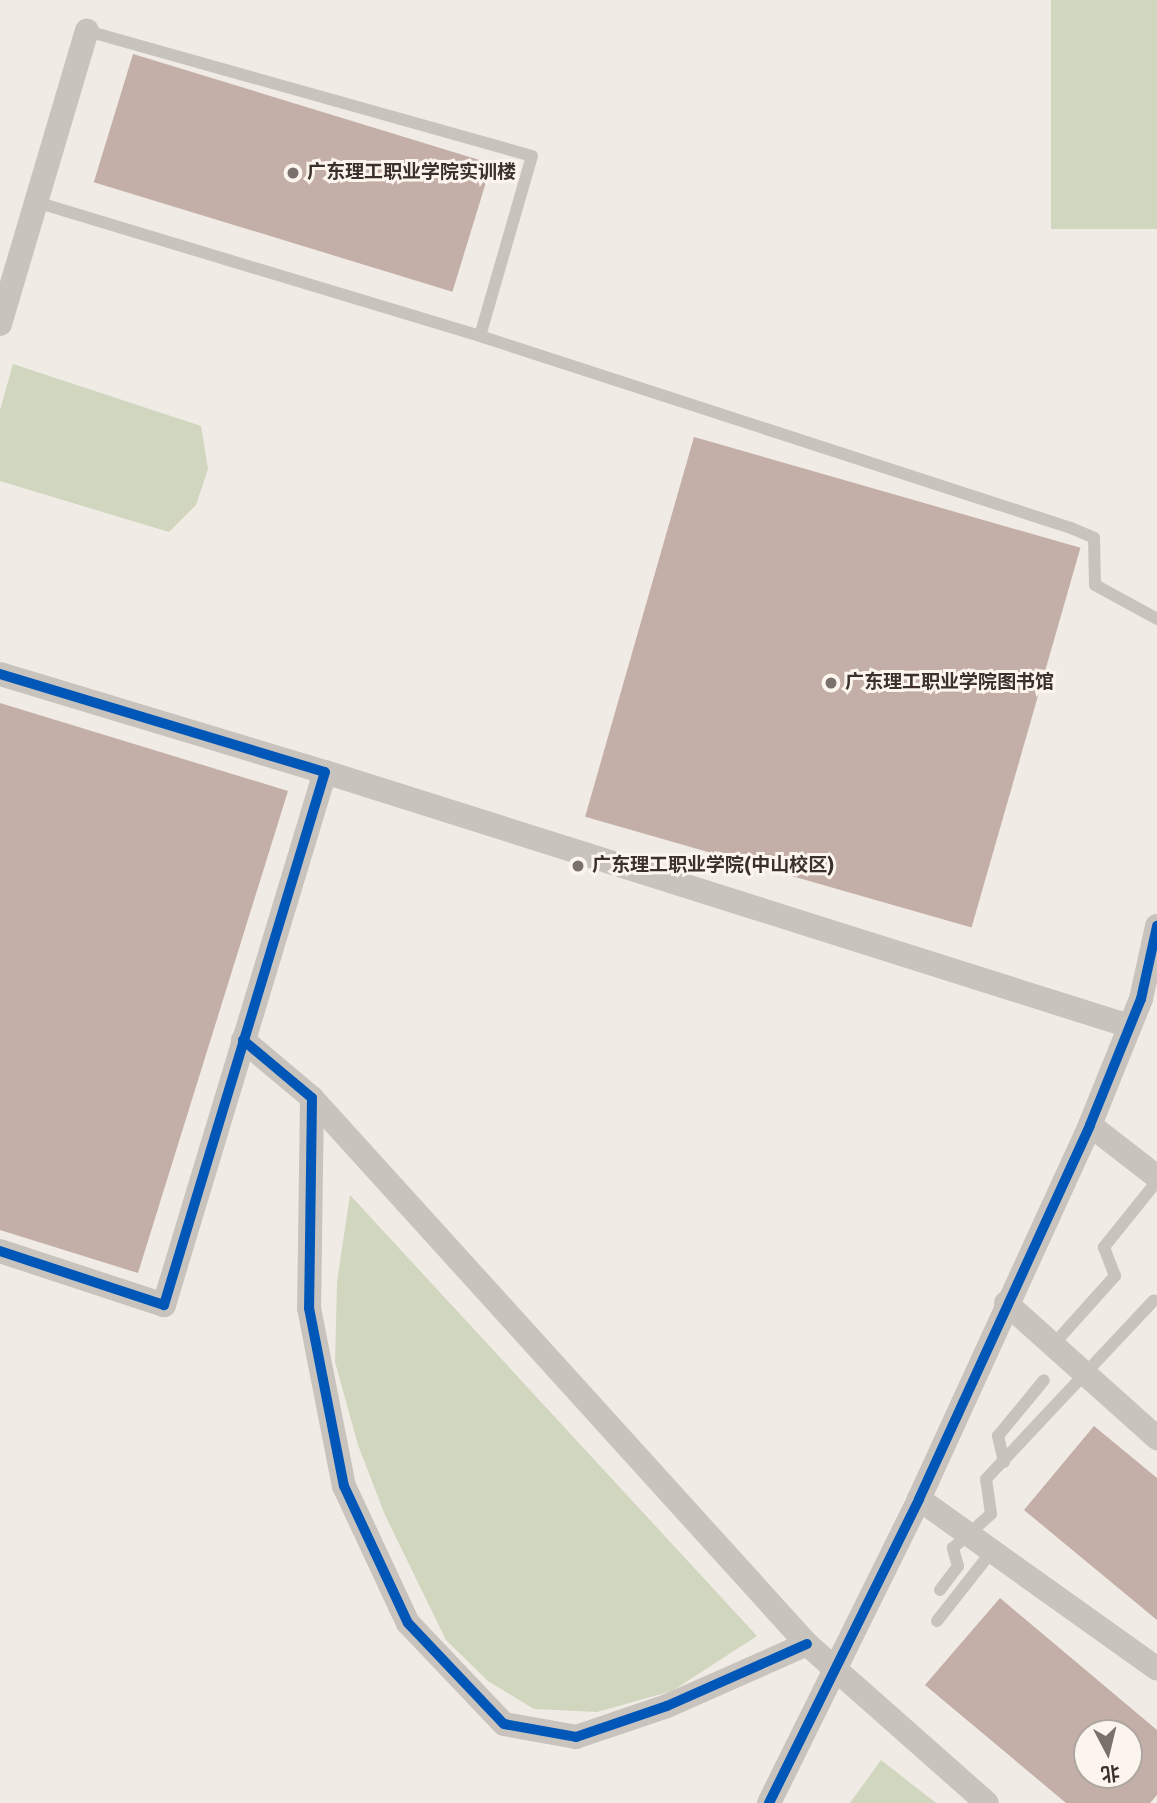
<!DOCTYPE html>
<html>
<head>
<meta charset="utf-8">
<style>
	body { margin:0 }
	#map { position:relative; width:1157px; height:1803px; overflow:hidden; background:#f0ebe5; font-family:Signika,"Noto Sans SC",sans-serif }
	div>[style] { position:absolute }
	.green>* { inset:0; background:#d1d6bf; transform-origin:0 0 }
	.building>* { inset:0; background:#c3afa7; transform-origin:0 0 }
	.service>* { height:12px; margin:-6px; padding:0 6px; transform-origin:6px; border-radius:6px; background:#c9c3be }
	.minor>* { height:24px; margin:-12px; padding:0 12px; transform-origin:12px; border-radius:12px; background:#c9c3be }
	.cycleway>* { height:10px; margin:-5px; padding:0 5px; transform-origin:5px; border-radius:5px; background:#0057b8 }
	.dots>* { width:19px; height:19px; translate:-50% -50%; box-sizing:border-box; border:4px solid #fbf5ee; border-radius:50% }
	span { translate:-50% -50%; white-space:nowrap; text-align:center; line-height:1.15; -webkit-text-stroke:6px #fbf5ee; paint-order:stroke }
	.poi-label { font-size:19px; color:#3b302b; font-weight:700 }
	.left { translate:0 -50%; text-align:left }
	.north { position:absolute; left:1073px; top:1719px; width:70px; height:70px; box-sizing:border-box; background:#fbf5ee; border:2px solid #aea6a0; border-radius:50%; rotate:173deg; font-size:19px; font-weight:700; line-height:28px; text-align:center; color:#3b302b }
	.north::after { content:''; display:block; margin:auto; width:24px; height:32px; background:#7a716c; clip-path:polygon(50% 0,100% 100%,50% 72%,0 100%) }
</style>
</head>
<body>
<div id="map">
	<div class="green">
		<i style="left:1051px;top:0;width:106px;height:229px"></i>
		<i style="clip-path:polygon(13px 364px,201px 426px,208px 469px,196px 505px,169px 532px,0 481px,0 410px)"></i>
		<i style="clip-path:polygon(350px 1195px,757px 1636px,672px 1691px,597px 1712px,534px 1709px,488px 1681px,446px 1640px,385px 1515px,358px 1445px,335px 1362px,337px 1282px)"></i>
		<i style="clip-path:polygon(881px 1760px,936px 1803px,850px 1803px)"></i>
	</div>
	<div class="building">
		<i style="left:133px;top:54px;width:375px;height:134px;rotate:17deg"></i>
		<i style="left:694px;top:437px;width:402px;height:395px;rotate:16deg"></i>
		<i style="clip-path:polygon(0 703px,288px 791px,138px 1273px,0 1230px)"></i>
		<i style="clip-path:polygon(1094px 1426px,1157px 1478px,1157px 1620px,1024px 1510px)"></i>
		<i style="clip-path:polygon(evenodd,1000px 1598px,1157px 1730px,1157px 1795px,1150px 1803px,1066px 1803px,925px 1685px,1000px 1598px,1087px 1733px,1129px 1733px,1129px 1775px,1087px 1775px,1087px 1733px)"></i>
	</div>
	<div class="service">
		<i style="left:36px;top:202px;width:464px;rotate:16.8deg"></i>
		<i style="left:480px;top:336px;width:187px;rotate:-73.9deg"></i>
		<i style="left:532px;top:156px;width:462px;rotate:-164.3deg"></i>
		<i style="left:480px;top:336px;width:621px;rotate:18deg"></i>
		<i style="left:1071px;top:528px;width:25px;rotate:23deg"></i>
		<i style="left:1094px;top:538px;width:47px;rotate:88.8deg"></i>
		<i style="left:1095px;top:585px;width:71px;rotate:28.7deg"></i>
		<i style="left:1053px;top:1345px;width:93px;rotate:-48.1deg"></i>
		<i style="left:1115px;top:1276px;width:31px;rotate:-111deg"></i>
		<i style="left:1104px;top:1247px;width:85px;rotate:-51.2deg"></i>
		<i style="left:1004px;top:1462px;width:27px;rotate:-103deg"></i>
		<i style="left:998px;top:1436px;width:72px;rotate:-50.6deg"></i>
		<i style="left:940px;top:1590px;width:30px;rotate:-53deg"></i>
		<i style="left:958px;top:1566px;width:19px;rotate:-106deg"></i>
		<i style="left:953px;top:1548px;width:51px;rotate:-41.8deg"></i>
		<i style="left:991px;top:1514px;width:35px;rotate:-98deg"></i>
		<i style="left:986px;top:1479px;width:245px;rotate:-46.8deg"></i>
		<i style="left:937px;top:1621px;width:89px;rotate:-51.8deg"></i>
	</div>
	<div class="minor">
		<i style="left:0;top:324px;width:306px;rotate:-73.5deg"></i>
		<i style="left:0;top:674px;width:339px;rotate:16.8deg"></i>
		<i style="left:325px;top:772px;width:557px;rotate:106.81deg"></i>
		<i style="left:164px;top:1305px;width:173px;rotate:-161.8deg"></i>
		<i style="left:325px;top:772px;width:843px;rotate:17.53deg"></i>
		<i style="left:243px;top:1040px;width:90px;rotate:40deg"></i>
		<i style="left:312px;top:1098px;width:210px;rotate:90.8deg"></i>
		<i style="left:309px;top:1308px;width:181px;rotate:78.9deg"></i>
		<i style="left:344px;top:1486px;width:151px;rotate:65deg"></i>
		<i style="left:408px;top:1623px;width:139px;rotate:46.5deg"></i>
		<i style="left:504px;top:1724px;width:73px;rotate:10.2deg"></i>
		<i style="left:576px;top:1737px;width:96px;rotate:-18.8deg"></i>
		<i style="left:667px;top:1706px;width:153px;rotate:-23.9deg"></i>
		<i style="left:312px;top:1098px;width:737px;rotate:47.8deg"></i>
		<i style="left:807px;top:1644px;width:240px;rotate:41.5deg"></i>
		<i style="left:1090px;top:1125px;width:85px;rotate:37.8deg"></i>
		<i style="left:1006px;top:1303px;width:203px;rotate:41.8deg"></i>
		<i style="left:919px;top:1499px;width:292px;rotate:35.5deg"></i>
		<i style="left:769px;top:1803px;width:339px;rotate:-63.7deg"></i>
		<i style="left:919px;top:1499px;width:411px;rotate:-65.4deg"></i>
		<i style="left:1090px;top:1125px;width:136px;rotate:-68deg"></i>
		<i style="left:1141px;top:999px;width:75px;rotate:-77.6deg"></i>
	</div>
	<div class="cycleway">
		<i style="left:0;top:674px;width:339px;rotate:16.8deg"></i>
		<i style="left:325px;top:772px;width:557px;rotate:106.81deg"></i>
		<i style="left:164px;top:1305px;width:173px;rotate:-161.8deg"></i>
		<i style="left:243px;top:1040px;width:90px;rotate:40deg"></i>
		<i style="left:312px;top:1098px;width:210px;rotate:90.8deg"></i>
		<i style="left:309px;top:1308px;width:181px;rotate:78.9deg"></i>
		<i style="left:344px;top:1486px;width:151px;rotate:65deg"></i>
		<i style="left:408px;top:1623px;width:139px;rotate:46.5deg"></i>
		<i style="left:504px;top:1724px;width:73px;rotate:10.2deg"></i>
		<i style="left:576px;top:1737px;width:96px;rotate:-18.8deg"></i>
		<i style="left:667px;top:1706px;width:153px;rotate:-23.9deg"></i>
		<i style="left:769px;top:1803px;width:339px;rotate:-63.7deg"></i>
		<i style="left:919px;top:1499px;width:411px;rotate:-65.4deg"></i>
		<i style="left:1090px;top:1125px;width:136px;rotate:-68deg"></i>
		<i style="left:1141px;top:999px;width:75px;rotate:-77.6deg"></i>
	</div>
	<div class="dots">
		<i style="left:293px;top:173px;background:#7a716c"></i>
		<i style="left:831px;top:683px;background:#7a716c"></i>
		<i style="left:578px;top:866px;background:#7a716c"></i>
	</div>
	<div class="poi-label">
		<span class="left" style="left:307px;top:173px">广东理工职业学院实训楼</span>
		<span class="left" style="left:845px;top:683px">广东理工职业学院图书馆</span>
		<span class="left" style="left:592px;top:866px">广东理工职业学院(中山校区)</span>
	</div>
	<div class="north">北</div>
</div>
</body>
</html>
